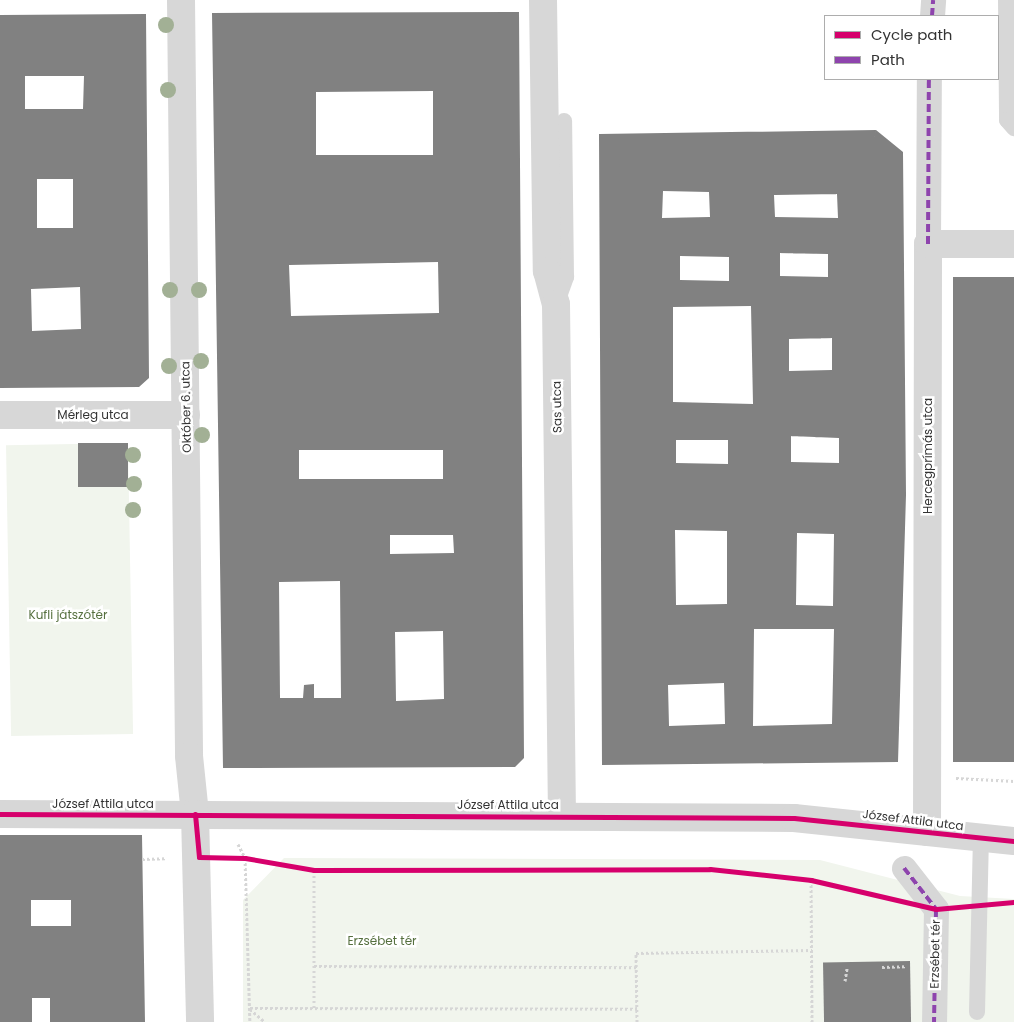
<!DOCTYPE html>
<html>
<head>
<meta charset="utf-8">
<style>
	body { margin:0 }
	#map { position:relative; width:1014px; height:1022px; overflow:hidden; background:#fff; font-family:Poppins,sans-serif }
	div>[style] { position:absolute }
	.green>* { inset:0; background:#f1f5ed; transform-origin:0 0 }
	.building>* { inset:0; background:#818181; transform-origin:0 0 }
	.path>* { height:3px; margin-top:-1.5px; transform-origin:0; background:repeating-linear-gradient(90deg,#d6d6d6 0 2.5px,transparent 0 5px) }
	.service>* { height:16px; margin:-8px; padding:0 8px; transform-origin:8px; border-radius:8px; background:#d7d7d7 }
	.pedestrian>* { height:25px; margin:-12.5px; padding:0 12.5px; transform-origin:12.5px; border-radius:12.5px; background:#d7d7d7 }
	.minor>* { height:28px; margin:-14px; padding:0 14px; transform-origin:14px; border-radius:14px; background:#d7d7d7 }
	.tertiary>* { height:28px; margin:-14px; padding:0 14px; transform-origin:14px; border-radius:14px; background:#d7d7d7 }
	.quiet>* { height:4px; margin-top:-2px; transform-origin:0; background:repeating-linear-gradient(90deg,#8e44ad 0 8px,transparent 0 12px) }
	.cycleway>* { height:5px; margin:-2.5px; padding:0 2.5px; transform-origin:2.5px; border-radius:2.5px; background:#d6006c }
	.trees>* { width:16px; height:16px; margin:-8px; border-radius:50%; background:#a2b095 }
	span { translate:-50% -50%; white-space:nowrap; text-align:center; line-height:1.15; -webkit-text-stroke:5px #fff; paint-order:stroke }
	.street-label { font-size:12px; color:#333 }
	.park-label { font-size:12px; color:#56703f }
	.legend { position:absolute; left:824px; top:15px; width:175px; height:65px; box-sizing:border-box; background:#fff; border:1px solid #adadad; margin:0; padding:6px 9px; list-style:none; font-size:15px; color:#333 }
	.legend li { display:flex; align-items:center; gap:10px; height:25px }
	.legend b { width:25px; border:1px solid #adadad }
</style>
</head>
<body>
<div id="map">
	<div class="green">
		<i style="left:128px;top:443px;width:291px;height:122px;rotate:89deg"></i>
		<i style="clip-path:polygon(284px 858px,820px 860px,960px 896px,1014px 899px,1014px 1022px,243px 1022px,243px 900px)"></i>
	</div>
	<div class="building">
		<i style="clip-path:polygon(evenodd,519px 12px,524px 758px,515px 767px,223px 768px,212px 13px,519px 12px,433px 91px,433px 155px,316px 155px,316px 92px,433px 91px,519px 12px,438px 262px,439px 313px,291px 316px,289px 265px,438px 262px,519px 12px,299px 450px,443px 450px,443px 479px,299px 479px,299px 450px,519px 12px,390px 535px,453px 535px,454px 553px,390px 554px,390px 535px,519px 12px,340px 581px,341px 698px,314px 698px,314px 684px,304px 685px,303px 698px,280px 698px,279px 582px,340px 581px,519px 12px,443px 631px,444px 699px,396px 701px,395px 632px,443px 631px)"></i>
		<i style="clip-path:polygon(evenodd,146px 14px,149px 378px,139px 387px,0 388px,0 15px,146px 14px,25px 76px,84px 76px,83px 109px,25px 109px,25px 76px,146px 14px,37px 179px,73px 179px,73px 228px,37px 228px,37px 179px,146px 14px,80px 287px,81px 329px,32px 331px,31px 289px,80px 287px)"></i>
		<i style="clip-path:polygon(evenodd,876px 130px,903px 152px,906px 495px,898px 762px,602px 765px,599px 134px,876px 130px,663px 191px,709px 192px,710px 217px,662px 218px,663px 191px,876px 130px,837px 194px,838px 218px,775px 217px,774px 195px,837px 194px,876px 130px,780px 253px,828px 254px,828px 277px,780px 276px,780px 253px,876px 130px,680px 256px,729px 257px,729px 281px,680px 280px,680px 256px,876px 130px,751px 306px,753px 404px,673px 402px,673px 307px,751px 306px,876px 130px,832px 338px,832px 370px,789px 371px,789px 339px,832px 338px,876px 130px,791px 436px,839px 438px,839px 463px,791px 462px,791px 436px,876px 130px,676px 440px,728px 440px,728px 464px,676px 463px,676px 440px,876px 130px,675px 530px,727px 531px,727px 604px,676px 605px,675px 530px,876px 130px,797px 533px,834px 534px,833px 606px,796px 605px,797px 533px,876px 130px,754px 629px,834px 629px,832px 724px,753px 726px,754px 629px,876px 130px,724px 683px,725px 724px,669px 726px,668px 685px,724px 683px)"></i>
		<i style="left:1014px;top:277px;width:485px;height:61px;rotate:90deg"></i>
		<i style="left:78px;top:443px;width:50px;height:44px"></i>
		<i style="clip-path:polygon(evenodd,0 835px,142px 835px,145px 1022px,50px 1022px,50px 998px,32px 998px,32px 1022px,0 1022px,0 835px,31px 900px,71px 900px,71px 926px,31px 926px,31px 900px)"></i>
		<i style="left:910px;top:961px;width:61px;height:87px;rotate:89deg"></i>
	</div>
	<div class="path">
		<i style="left:956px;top:778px;width:58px;rotate:3deg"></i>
		<i style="left:238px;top:844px;width:16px;rotate:63deg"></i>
		<i style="left:245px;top:858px;width:164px;rotate:88.3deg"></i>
		<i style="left:142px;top:859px;width:24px;rotate:-2deg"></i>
		<i style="left:811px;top:880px;width:142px;rotate:89.6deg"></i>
		<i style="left:314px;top:966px;width:323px;rotate:0.2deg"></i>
		<i style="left:882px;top:967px;width:24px;rotate:-2deg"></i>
		<i style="left:845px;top:981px;width:13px;rotate:-81deg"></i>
		<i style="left:250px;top:1008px;width:387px;rotate:0.1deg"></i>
		<i style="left:314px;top:1008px;width:138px;rotate:-90deg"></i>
		<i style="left:250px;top:1009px;width:20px;rotate:41deg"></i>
		<i style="left:637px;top:1022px;width:69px;rotate:-90.8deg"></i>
		<i style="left:636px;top:953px;width:176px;rotate:-1deg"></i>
	</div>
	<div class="service">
		<i style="left:1006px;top:0;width:120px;rotate:89.5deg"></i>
		<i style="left:1007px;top:120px;width:11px;rotate:49deg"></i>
		<i style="left:557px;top:302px;width:27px;rotate:-70deg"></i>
		<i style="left:566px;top:277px;width:156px;rotate:-90.7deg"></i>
		<i style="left:977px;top:1012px;width:174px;rotate:-88.7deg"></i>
	</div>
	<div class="pedestrian">
		<i style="left:932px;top:16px;width:16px;rotate:-86deg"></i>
		<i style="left:928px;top:244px;width:165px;rotate:-89.7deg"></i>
		<i style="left:904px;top:868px;width:52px;rotate:52deg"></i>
		<i style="left:936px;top:909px;width:113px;rotate:91deg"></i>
	</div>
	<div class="minor">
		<i style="left:181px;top:0;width:756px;rotate:89.39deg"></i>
		<i style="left:189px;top:756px;width:58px;rotate:84.1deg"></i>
		<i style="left:543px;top:0;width:271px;rotate:89.2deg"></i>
		<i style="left:547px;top:271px;width:34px;rotate:75deg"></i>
		<i style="left:556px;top:304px;width:511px;rotate:89.33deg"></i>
		<i style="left:0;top:415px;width:186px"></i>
		<i style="left:927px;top:832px;width:588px;rotate:-89.9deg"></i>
		<i style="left:928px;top:244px;width:86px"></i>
	</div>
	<div class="tertiary">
		<i style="left:0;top:814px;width:794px;rotate:0.29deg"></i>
		<i style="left:794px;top:818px;width:221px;rotate:6deg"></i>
		<i style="left:195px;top:814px;width:208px;rotate:88.6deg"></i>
	</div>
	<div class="quiet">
		<i style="left:932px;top:16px;width:16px;rotate:-86deg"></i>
		<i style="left:928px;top:244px;width:165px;rotate:-89.7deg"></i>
		<i style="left:904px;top:868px;width:52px;rotate:52deg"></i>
		<i style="left:936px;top:909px;width:113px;rotate:91deg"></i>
	</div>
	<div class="cycleway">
		<i style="left:0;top:814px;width:794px;rotate:0.29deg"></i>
		<i style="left:794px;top:818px;width:221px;rotate:6deg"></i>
		<i style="left:195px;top:814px;width:43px;rotate:84.7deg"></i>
		<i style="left:199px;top:857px;width:46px;rotate:1.2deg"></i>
		<i style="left:245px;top:858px;width:70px;rotate:9.9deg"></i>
		<i style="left:314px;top:870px;width:396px;rotate:-0.1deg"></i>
		<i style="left:710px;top:869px;width:102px;rotate:6.2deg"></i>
		<i style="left:811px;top:880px;width:128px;rotate:13.1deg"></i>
		<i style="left:936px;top:909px;width:78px;rotate:-5.1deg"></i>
	</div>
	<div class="trees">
		<i style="left:166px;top:25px"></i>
		<i style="left:168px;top:90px"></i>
		<i style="left:170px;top:290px"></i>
		<i style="left:199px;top:290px"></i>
		<i style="left:201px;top:361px"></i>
		<i style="left:169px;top:366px"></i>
		<i style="left:202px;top:435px"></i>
		<i style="left:133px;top:455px"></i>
		<i style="left:134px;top:484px"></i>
		<i style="left:133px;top:510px"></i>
	</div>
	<div class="street-label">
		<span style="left:186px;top:407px;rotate:-91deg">Október 6. utca</span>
		<span style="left:557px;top:407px;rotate:-91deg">Sas utca</span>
		<span style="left:93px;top:415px">Mérleg utca</span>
		<span style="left:928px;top:456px;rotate:-90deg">Hercegprímás utca</span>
		<span style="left:103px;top:804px">József Attila utca</span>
		<span style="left:508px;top:805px">József Attila utca</span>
		<span style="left:913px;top:820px;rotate:7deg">József Attila utca</span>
		<span style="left:935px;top:954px;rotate:-89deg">Erzsébet tér</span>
	</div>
	<div class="park-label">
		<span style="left:68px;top:615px">Kufli játszótér</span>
		<span style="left:382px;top:941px">Erzsébet tér</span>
	</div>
	<ul class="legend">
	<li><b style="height:6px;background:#d6006c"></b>Cycle path</li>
	<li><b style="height:6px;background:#8e44ad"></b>Path</li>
	</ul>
</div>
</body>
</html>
